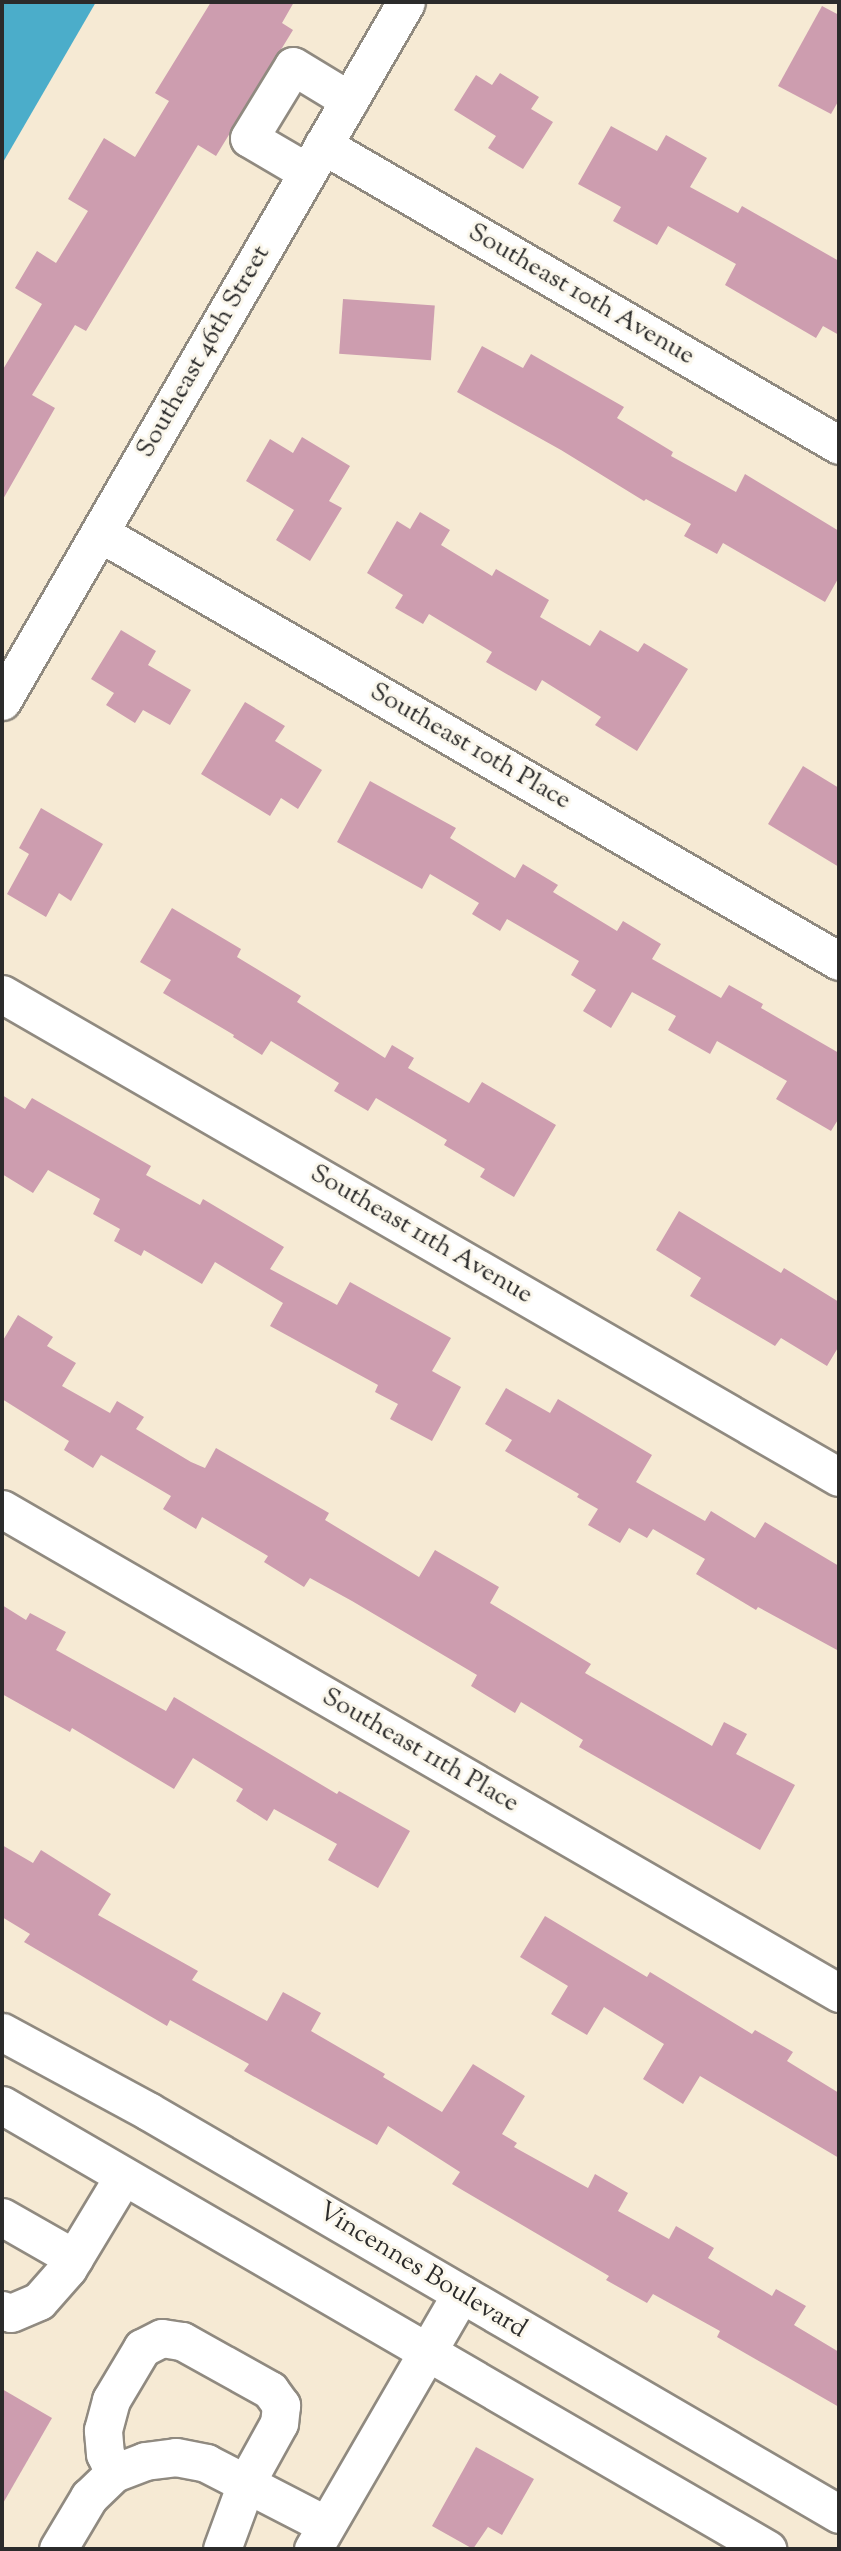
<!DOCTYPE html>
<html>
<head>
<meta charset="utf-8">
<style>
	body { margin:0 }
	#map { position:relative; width:841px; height:2551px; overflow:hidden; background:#f6ead4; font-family:"Sorts Mill Goudy",serif }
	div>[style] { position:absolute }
	.water>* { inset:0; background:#4badca }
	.building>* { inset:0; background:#cd9daf; transform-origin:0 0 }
	.roads { filter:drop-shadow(2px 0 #908a80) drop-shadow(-2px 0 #908a80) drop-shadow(0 2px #908a80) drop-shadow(0 -2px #908a80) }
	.minor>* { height:37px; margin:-18.5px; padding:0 18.5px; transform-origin:18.5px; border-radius:18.5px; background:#fff }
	span { translate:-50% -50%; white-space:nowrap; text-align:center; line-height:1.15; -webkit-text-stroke:6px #fbf7ec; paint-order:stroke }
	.street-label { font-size:26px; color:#2b2b2b }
	.frame { position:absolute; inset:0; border:4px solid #2b2b2b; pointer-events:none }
</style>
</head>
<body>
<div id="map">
	<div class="water">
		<i style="clip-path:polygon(2px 2px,96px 2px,2px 164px)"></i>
	</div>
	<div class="building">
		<i style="clip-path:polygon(211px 2px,294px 2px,282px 23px,293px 30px,216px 156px,198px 145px,86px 331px,75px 325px,32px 395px,55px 408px,2px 501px,2px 371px,42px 304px,15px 288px,37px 251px,56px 263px,88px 211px,68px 199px,104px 138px,135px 157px,169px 101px,155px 93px)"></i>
		<i style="clip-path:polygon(822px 6px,839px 15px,839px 100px,831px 114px,778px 86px)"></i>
		<i style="clip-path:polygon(500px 73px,539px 97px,531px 109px,553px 122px,523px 169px,488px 148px,496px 136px,454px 110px,476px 75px,492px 85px)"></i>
		<i style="clip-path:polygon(611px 126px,657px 151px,666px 135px,707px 158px,690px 187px,738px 213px,742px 206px,839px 261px,839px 335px,823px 326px,816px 338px,725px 285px,736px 264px,668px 226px,657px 245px,613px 221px,621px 207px,578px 184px)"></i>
		<i style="left:343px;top:299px;width:92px;height:55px;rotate:4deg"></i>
		<i style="clip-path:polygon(482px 346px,523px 368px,531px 354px,624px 407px,617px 418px,673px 452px,671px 456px,736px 492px,745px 474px,839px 531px,839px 577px,825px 602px,723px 543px,717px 554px,684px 536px,691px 524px,646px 499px,644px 501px,561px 450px,457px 392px)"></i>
		<i style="clip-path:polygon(302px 437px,350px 466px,329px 501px,342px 508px,310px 561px,276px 540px,294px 510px,246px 481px,270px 439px,293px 453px)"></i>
		<i style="clip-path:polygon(420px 512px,450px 530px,441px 545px,492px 576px,496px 569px,549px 600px,540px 617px,590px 646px,600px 630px,638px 652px,644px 643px,688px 669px,637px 751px,595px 725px,601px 717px,542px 680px,536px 691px,486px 662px,492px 652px,429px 614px,423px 624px,395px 608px,403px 595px,367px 573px,397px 521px,410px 529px)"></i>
		<i style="clip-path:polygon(121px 630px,156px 651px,148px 665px,191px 690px,170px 725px,143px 710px,135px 723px,106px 705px,114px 693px,91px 679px)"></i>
		<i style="clip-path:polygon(245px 702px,285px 726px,275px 741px,322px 770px,298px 809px,281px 798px,270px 816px,201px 774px)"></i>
		<i style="clip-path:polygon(803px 766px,839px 788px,839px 867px,768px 824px)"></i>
		<i style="clip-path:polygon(370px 781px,456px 828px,450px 838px,515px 878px,523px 864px,558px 885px,553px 892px,617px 931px,623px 921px,661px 944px,652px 959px,721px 998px,729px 985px,763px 1004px,761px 1008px,839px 1053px,839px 1118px,831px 1131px,776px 1099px,787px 1081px,717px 1041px,710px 1054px,668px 1030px,676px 1016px,632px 992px,611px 1028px,583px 1011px,596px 990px,571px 975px,579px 961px,507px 919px,500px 931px,472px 914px,479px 903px,430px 874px,422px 889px,337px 842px)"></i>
		<i style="clip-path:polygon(41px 808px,103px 844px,71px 901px,59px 893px,46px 917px,7px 894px,29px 854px,19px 848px)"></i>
		<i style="clip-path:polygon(172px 908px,241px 949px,237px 957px,301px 996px,297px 1002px,385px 1058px,392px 1045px,414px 1058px,408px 1068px,469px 1103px,482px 1082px,556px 1125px,514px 1197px,480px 1177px,485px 1169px,444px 1145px,447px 1140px,376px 1098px,368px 1111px,334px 1091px,339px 1083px,271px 1041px,262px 1055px,233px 1037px,234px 1035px,163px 993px,171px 980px,140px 962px)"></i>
		<i style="clip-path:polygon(2px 1095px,25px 1109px,32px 1098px,151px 1166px,146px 1175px,200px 1205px,203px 1199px,284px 1247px,270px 1269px,337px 1305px,350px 1282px,451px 1338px,432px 1371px,461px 1387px,432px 1441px,390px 1419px,398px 1404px,375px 1392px,378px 1385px,270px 1326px,283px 1303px,215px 1262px,202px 1284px,144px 1250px,141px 1256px,114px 1241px,120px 1229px,93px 1214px,100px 1199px,48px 1170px,33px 1193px,2px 1174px)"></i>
		<i style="clip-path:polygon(679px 1211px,781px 1273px,784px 1268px,839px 1302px,839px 1346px,827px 1366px,781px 1338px,775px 1346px,690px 1296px,701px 1278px,656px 1250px)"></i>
		<i style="clip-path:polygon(18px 1315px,53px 1337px,47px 1346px,76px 1363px,62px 1386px,110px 1413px,117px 1401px,144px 1417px,136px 1429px,191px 1462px,205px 1468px,216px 1448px,329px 1513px,325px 1520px,419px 1577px,435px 1550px,499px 1587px,490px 1603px,591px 1664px,585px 1673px,712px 1746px,724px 1722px,747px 1734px,736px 1754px,795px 1785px,760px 1850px,579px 1747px,583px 1740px,521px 1702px,515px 1713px,471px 1686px,477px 1675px,352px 1601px,310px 1578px,304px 1587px,264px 1562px,268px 1556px,202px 1517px,196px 1529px,163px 1509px,171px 1496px,101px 1455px,93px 1468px,64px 1450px,69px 1441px,2px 1399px,2px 1342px)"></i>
		<i style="clip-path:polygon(506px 1388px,550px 1413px,558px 1399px,652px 1455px,636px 1482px,705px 1521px,711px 1511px,755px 1538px,765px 1522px,839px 1566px,839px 1651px,758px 1607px,756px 1610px,696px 1574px,705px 1559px,653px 1529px,647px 1538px,629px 1528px,620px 1543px,588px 1525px,598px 1509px,577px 1497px,579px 1494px,505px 1451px,512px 1440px,485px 1424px)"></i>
		<i style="clip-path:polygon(2px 1605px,26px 1620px,30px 1613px,66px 1632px,56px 1650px,166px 1711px,174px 1697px,337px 1794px,339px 1791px,410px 1831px,378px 1888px,328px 1860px,337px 1844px,274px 1809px,267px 1821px,236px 1801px,243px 1789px,193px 1758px,174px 1789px,72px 1728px,70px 1732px,2px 1694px)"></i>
		<i style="clip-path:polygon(2px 1845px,33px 1863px,41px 1850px,111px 1894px,98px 1915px,198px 1971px,192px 1980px,267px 2021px,283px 1992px,321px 2013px,311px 2031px,385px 2074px,383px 2077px,442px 2112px,473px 2064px,525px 2096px,502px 2134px,517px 2143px,514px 2147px,588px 2188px,595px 2174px,628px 2193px,618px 2211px,669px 2239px,676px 2226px,714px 2248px,708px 2258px,772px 2296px,776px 2289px,806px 2306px,794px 2325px,839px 2352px,839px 2407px,717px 2337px,720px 2331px,653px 2294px,647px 2303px,606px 2280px,609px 2276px,452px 2184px,460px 2172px,388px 2126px,377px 2145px,244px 2071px,249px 2064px,170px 2020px,167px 2026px,24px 1942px,30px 1934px,2px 1917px)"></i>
		<i style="clip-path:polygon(545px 1916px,647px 1977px,650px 1972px,752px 2034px,755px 2030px,793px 2052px,787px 2061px,839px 2093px,839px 2158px,700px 2076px,683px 2104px,643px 2079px,664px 2044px,604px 2007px,587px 2035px,551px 2014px,568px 1986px,520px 1957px)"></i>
		<i style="clip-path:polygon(2px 2389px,52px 2418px,2px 2505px)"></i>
		<i style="clip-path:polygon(476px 2447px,534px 2479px,502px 2535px,488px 2527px,473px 2549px,432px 2526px)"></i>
	</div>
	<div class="roads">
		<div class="minor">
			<i style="left:323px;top:145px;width:597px;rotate:30.17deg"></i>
			<i style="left:307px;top:172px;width:67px;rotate:-149.6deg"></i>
			<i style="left:249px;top:138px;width:84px;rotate:-58.6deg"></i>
			<i style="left:293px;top:66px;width:66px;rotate:31.3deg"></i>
			<i style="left:100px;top:533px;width:854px;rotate:30.08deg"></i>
			<i style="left:2px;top:701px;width:807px;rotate:-59.97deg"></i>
			<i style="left:2px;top:994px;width:966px;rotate:29.99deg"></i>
			<i style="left:2px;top:1509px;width:967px;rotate:30.04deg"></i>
			<i style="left:2px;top:2032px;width:166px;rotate:28.4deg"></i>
			<i style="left:148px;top:2111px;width:800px;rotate:30.25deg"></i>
			<i style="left:2px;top:2105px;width:885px;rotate:30.13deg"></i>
			<i style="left:2px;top:2217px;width:83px;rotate:29.7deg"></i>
			<i style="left:2px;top:2310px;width:9px;rotate:18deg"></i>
			<i style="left:11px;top:2313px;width:30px;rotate:-23deg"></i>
			<i style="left:39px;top:2301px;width:44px;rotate:-48.7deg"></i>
			<i style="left:68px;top:2268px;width:106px;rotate:-58.9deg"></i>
			<i style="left:114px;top:2473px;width:33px;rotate:-21deg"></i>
			<i style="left:145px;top:2461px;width:31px;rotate:-7deg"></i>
			<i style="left:176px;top:2457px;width:31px;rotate:11deg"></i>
			<i style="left:206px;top:2463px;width:135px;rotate:27.3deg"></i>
			<i style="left:58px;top:2549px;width:61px;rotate:-59.2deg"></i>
			<i style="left:89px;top:2497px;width:35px;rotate:-44deg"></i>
			<i style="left:114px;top:2473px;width:21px;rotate:-115deg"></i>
			<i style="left:105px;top:2454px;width:24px;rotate:-95deg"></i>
			<i style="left:103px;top:2430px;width:31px;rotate:-75deg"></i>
			<i style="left:111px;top:2400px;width:61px;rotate:-59.2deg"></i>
			<i style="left:142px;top:2348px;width:22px;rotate:-27deg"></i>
			<i style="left:162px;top:2338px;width:20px;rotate:9deg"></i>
			<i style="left:182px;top:2341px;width:101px;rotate:29.1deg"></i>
			<i style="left:270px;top:2390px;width:19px;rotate:54deg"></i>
			<i style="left:281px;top:2405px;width:18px;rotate:96deg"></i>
			<i style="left:279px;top:2423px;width:66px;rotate:118.9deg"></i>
			<i style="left:247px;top:2481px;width:72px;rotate:110.2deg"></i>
			<i style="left:313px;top:2549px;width:295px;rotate:-59.9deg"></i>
		</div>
	</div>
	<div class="street-label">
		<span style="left:581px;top:295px;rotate:30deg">Southeast 10th Avenue</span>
		<span style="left:204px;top:352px;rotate:-60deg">Southeast 46th Street</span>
		<span style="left:470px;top:747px;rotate:30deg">Southeast 10th Place</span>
		<span style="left:421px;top:1235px;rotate:30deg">Southeast 11th Avenue</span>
		<span style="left:420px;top:1751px;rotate:30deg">Southeast 11th Place</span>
		<span style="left:422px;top:2271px;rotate:31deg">Vincennes Boulevard</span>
	</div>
	<div class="frame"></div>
</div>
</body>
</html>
